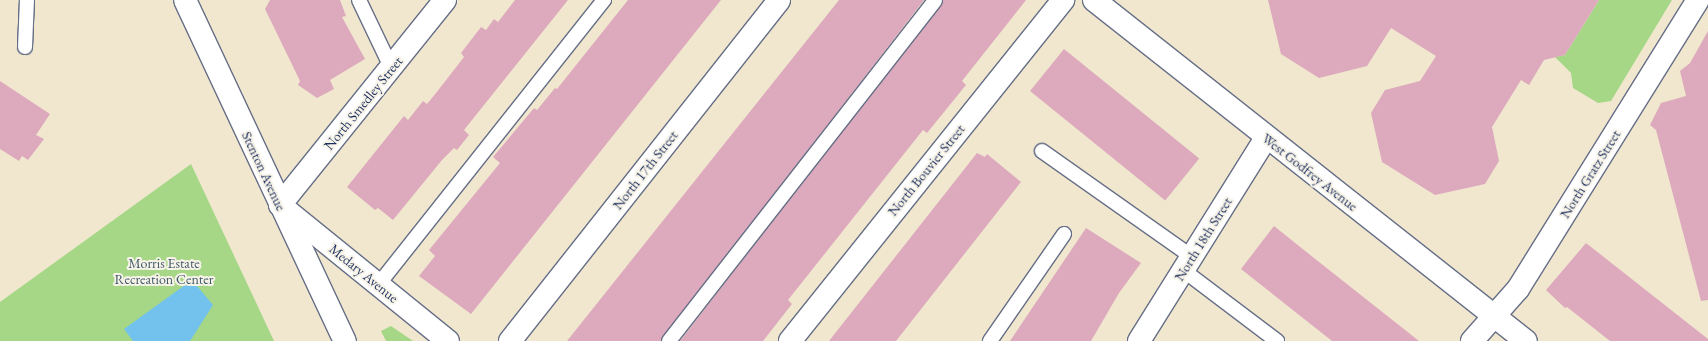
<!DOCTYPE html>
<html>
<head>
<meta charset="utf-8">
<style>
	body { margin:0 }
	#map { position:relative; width:1708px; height:341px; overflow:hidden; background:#f1e7cf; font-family:"EB Garamond",serif }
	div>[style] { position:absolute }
	.green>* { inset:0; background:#a5d786 }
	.water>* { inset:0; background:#72c2ed }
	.building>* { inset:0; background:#ddaabd; transform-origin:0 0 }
	.roads { filter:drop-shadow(1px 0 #666f86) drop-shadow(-1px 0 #666f86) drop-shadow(0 1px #666f86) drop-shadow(0 -1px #666f86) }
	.lane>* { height:14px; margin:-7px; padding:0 7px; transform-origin:7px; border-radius:7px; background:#fff }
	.street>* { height:22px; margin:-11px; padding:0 11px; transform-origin:11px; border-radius:11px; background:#fff }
	.primary>* { height:22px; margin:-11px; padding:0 11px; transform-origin:11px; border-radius:11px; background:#fff }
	span { translate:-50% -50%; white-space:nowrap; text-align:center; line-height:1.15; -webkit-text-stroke:4px #f7f3e8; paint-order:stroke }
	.street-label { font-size:14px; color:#1b2f5e }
	.park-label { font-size:14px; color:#3e5968 }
</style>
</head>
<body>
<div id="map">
	<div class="green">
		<i style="clip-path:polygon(1599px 0,1672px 0,1611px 101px,1598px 103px,1573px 88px,1571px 73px,1555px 57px,1565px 55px)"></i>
		<i style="clip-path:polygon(191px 164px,274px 341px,0 341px,0 302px)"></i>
		<i style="clip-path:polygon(391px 326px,413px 341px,386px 341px,381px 331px)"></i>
	</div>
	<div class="water">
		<i style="clip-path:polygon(192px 280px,213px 305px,190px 341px,133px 341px,124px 329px)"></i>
	</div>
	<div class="building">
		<i style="clip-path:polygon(270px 0,340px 0,346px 16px,342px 17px,365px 59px,330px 80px,334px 89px,317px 98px,298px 85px,300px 81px,265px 9px)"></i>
		<i style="clip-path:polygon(515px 0,568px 0,464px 130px,469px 135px,457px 150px,454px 148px,442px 160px,393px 220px,378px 208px,375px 210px,347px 187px,404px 116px,408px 120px,423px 101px,427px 104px,436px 93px,464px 57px,461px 53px,481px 27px,486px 30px,494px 19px,498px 22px)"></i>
		<i style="clip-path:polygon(628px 0,721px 0,471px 314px,419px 276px,435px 256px,429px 250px,500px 163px,493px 157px,534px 108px,537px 110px,555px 88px,557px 89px)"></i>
		<i style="clip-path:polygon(839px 0,924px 0,661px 341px,567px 341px)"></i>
		<i style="clip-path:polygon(943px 0,1026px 0,962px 81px,966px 85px,927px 133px,923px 130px,788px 300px,792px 304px,763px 341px,680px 341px)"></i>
		<i style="clip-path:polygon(1268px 0,1599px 0,1565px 55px,1544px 60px,1529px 85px,1521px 80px,1492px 127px,1499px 161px,1485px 184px,1435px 195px,1382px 162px,1371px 113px,1385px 90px,1420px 81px,1436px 56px,1391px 28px,1367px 66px,1319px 78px,1281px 54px)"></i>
		<i style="clip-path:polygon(1708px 31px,1708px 300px,1701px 301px,1656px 130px,1650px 125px,1661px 103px,1686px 96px,1680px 71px,1690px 63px)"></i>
		<i style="left:1064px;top:49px;width:174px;height:54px;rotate:39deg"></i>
		<i style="clip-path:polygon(0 81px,50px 114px,36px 135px,44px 139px,28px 160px,22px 156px,19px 161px,0 149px)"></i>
		<i style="clip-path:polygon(977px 153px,985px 157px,987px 154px,1021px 182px,896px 341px,829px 341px)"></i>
		<i style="clip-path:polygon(1274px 226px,1314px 258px,1419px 341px,1332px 341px,1241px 269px)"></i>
		<i style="clip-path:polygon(1086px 228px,1141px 263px,1119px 293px,1091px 341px,1010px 341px)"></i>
		<i style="clip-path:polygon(1586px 243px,1708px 339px,1708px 341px,1610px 341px,1567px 307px,1565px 308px,1546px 290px)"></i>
	</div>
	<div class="roads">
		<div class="lane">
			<i style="left:359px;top:0;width:74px;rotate:64.5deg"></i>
			<i style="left:25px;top:47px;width:47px;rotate:-87.6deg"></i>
			<i style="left:1042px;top:151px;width:184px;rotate:35.2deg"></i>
			<i style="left:1183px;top:270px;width:118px;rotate:37.1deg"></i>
			<i style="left:378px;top:285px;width:364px;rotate:-51.6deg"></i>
			<i style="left:669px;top:341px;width:432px;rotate:-52deg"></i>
			<i style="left:990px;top:341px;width:130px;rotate:-55.3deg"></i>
		</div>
		<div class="street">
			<i style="left:445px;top:0;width:263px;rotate:128.8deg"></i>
			<i style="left:280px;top:205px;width:216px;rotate:39deg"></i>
			<i style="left:1094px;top:0;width:550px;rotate:38.29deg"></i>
			<i style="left:510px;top:341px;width:434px;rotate:-51.7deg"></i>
			<i style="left:790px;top:341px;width:437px;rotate:-51.3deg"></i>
			<i style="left:1139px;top:341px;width:239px;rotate:-58deg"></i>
			<i style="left:1472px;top:341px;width:69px;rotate:-48.5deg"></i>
			<i style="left:1518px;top:289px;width:340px;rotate:-58.1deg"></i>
		</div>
		<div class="primary">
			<i style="left:185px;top:0;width:377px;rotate:64.9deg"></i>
		</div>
	</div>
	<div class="street-label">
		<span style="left:363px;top:103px;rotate:-51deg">North Smedley Street</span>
		<span style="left:645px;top:170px;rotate:-52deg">North 17th Street</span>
		<span style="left:926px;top:170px;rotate:-51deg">North Bouvier Street</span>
		<span style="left:264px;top:171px;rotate:65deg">Stenton Avenue</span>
		<span style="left:1310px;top:172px;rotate:38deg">West Godfrey Avenue</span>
		<span style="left:1590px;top:174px;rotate:-58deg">North Gratz Street</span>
		<span style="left:1203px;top:239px;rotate:-58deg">North 18th Street</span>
		<span style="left:364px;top:273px;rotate:39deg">Medary Avenue</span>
	</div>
	<div class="park-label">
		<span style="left:164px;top:271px">Morris Estate<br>Recreation Center</span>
	</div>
</div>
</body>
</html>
